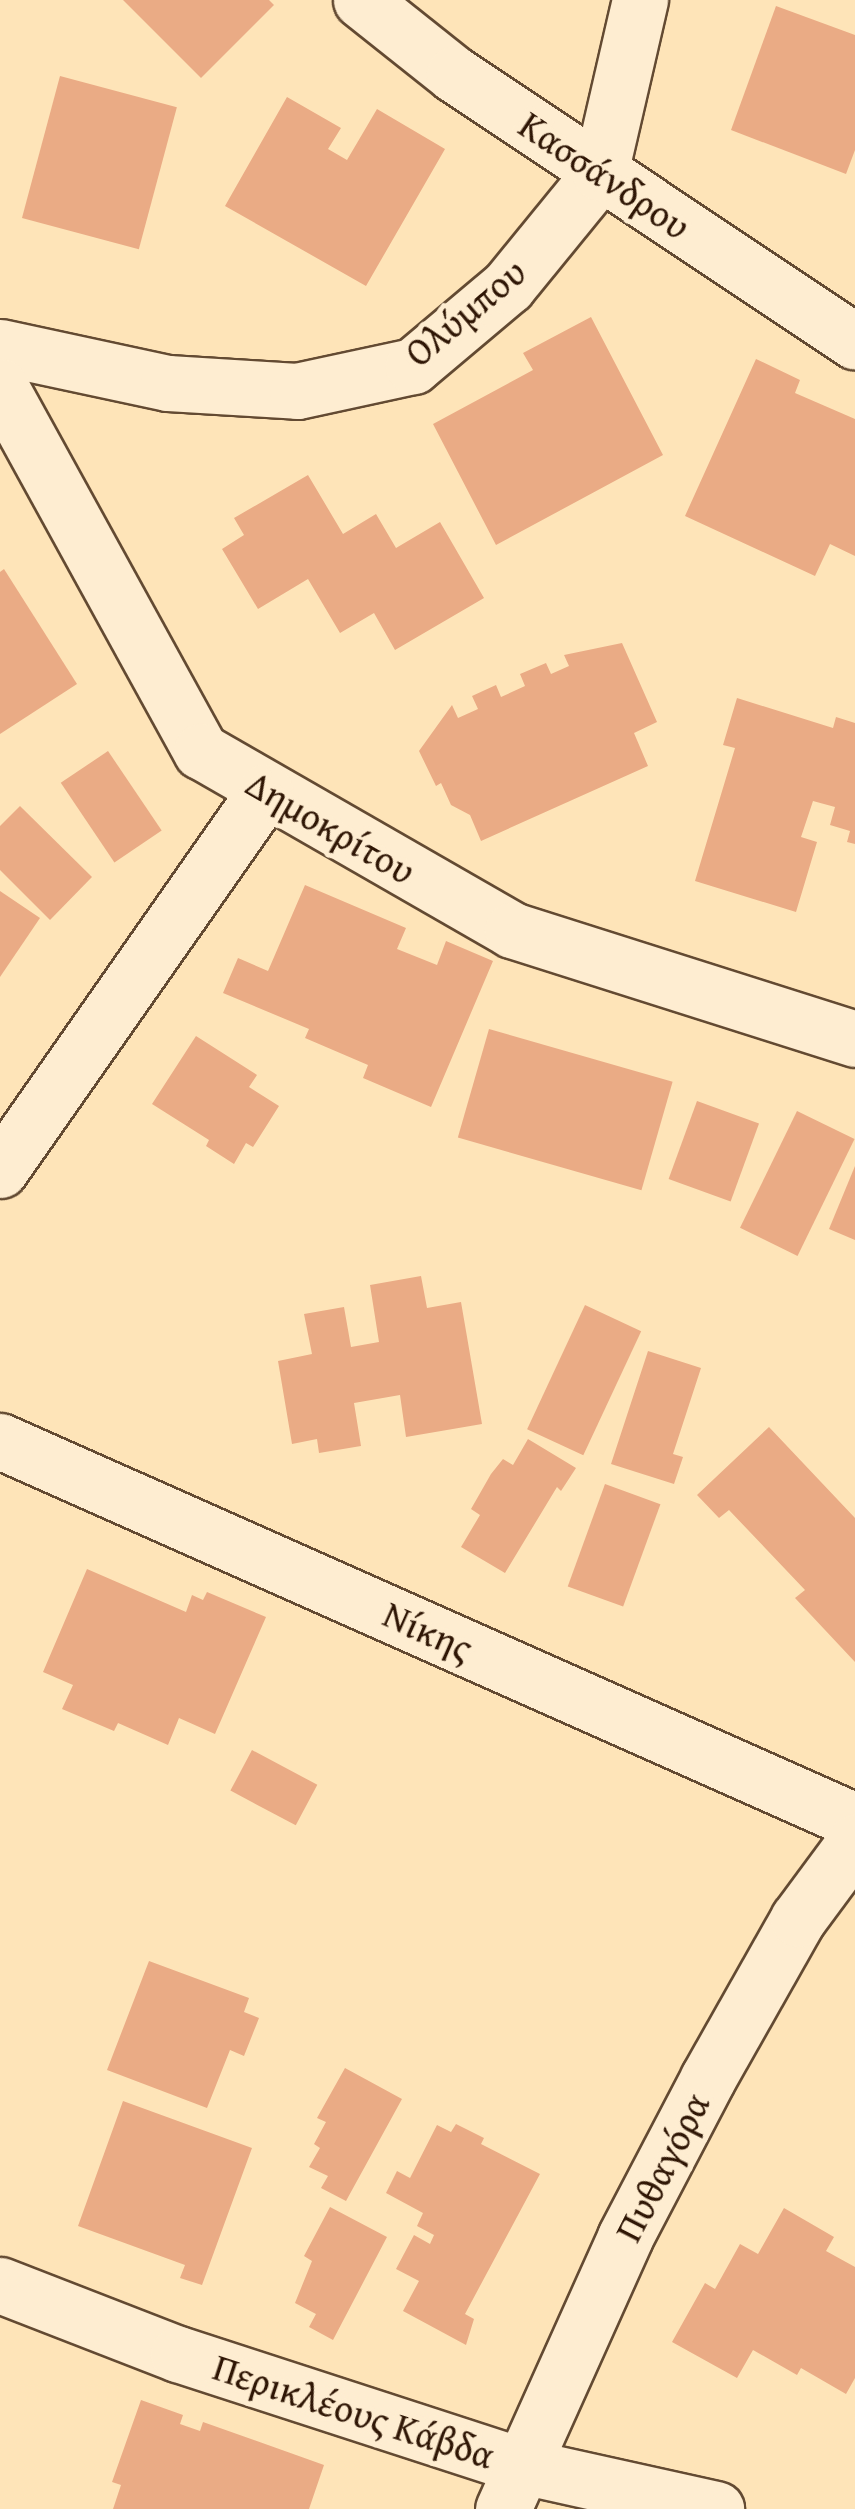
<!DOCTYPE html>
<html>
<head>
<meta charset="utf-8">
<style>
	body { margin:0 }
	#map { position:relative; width:855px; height:2509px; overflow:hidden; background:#fee4b8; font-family:"Gentium Book Plus",serif }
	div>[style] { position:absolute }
	.building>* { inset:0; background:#eaab85; transform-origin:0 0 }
	.roads { filter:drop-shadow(2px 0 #634a32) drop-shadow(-2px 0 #634a32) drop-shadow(0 2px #634a32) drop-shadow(0 -2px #634a32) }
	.minor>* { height:55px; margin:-27.5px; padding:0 27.5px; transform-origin:27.5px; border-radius:27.5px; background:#feedd1 }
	span { translate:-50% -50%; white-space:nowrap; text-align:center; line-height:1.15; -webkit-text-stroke:10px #feedd1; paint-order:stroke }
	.street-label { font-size:38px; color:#2f1605 }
</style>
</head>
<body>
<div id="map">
	<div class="building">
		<i style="clip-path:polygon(123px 0,269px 0,274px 5px,201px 78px)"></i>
		<i style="clip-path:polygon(776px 6px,855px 35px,855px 150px,846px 174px,731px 130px)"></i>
		<i style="left:60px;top:76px;width:121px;height:147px;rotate:15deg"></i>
		<i style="clip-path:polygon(287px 97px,341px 128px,328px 149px,347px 160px,377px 109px,445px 149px,366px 286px,225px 206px)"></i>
		<i style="clip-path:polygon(591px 317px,663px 455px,496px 545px,433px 424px,533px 370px,523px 353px)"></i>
		<i style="clip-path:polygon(756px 359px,800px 380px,795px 393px,855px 419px,855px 556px,830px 544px,815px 576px,685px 516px)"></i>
		<i style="clip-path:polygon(308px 475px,343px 534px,376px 514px,396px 548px,440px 522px,484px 598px,395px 650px,374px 613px,340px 633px,308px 579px,258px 609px,222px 549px,244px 535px,234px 518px)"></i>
		<i style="clip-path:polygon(4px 569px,77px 684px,0 734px,0 572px)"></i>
		<i style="clip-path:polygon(622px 643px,657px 722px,634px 733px,648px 766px,481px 841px,470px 815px,451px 805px,441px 783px,436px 786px,419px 751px,452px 705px,458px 718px,478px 709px,472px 696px,496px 685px,501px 697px,525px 686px,520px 674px,546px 663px,551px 674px,569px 666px,564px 655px)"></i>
		<i style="clip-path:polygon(737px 698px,833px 728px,836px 717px,855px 723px,855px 844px,847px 842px,850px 831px,830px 825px,835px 807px,813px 801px,801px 837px,817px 842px,796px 912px,695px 881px,735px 748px,723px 745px)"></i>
		<i style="left:108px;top:751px;width:96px;height:57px;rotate:56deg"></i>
		<i style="clip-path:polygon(20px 806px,92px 877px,50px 920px,0 870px,0 826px)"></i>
		<i style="clip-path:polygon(305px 885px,406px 928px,397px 949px,437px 965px,446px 941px,493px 961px,431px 1107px,363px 1078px,368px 1065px,305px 1038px,309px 1029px,223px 993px,238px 958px,268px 971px)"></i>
		<i style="clip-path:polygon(0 891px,40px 918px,0 977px)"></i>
		<i style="left:489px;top:1029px;width:191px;height:113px;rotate:16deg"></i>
		<i style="clip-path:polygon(196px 1036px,257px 1075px,249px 1087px,279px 1106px,253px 1147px,246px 1143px,234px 1164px,206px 1146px,209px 1140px,152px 1104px)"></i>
		<i style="left:697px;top:1101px;width:66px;height:83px;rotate:20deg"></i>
		<i style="left:797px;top:1111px;width:64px;height:130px;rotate:26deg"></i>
		<i style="clip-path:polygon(855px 1166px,855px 1240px,829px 1229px)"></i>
		<i style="clip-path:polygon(421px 1276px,427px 1308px,461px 1302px,482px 1424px,406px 1437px,400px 1395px,354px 1403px,361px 1446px,319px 1453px,317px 1439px,292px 1444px,278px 1361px,312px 1354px,304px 1314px,344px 1307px,351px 1347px,379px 1342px,370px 1285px)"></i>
		<i style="left:585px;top:1305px;width:62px;height:137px;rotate:25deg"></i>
		<i style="clip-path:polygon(648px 1351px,701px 1368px,673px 1454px,683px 1457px,674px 1484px,611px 1464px)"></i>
		<i style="clip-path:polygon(769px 1427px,855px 1518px,855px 1662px,795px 1598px,805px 1590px,729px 1510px,719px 1518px,697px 1495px)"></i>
		<i style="clip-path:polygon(528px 1439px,576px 1468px,561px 1491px,557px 1487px,505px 1573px,461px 1547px,480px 1515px,471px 1509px,491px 1474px,503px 1459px,513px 1465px)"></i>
		<i style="left:605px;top:1484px;width:59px;height:109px;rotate:20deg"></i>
		<i style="clip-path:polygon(87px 1569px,186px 1612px,192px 1595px,203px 1600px,207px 1592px,266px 1617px,215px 1734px,179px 1718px,168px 1745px,118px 1723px,114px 1731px,62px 1709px,73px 1685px,43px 1672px)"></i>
		<i style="left:252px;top:1750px;width:74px;height:46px;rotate:28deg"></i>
		<i style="clip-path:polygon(149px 1961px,249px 1998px,244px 2012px,259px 2018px,244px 2056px,230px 2050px,207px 2108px,107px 2070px)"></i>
		<i style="clip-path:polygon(345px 2068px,402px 2099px,346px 2201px,321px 2188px,328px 2176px,309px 2167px,320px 2148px,314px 2144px,326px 2122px,317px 2118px)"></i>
		<i style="clip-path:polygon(123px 2101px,252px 2148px,202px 2285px,180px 2278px,185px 2265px,78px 2226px)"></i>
		<i style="clip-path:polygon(456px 2124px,484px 2138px,481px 2144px,540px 2174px,465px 2314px,474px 2319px,466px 2345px,403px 2311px,419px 2281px,396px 2269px,414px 2235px,430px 2244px,434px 2235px,417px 2226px,423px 2213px,386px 2193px,397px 2171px,410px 2178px,437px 2125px,451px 2132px)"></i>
		<i style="clip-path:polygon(330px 2207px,387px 2237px,333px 2340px,309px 2327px,316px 2314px,295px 2303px,312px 2261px,304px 2256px)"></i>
		<i style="clip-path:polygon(784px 2208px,834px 2237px,826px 2251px,855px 2267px,855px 2378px,846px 2394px,801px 2368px,797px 2375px,753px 2350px,737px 2378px,672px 2342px,705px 2283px,715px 2289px,740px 2244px,758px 2254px)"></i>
		<i style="clip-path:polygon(141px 2400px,183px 2415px,180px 2424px,200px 2431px,203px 2422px,324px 2465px,309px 2509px,113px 2509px,121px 2485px,112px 2482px)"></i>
	</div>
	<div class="roads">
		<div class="minor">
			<i style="left:361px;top:0;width:119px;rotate:38.5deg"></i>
			<i style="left:454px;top:74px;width:482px;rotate:33.7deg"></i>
			<i style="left:0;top:347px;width:172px;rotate:12.1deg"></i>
			<i style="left:168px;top:383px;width:129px;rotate:3.5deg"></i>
			<i style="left:297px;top:391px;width:119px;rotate:-12.2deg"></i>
			<i style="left:413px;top:366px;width:124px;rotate:-40.1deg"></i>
			<i style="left:508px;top:286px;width:146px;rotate:-50.8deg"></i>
			<i style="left:600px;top:173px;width:178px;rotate:-77deg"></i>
			<i style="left:0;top:386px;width:417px;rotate:61.2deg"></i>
			<i style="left:201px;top:751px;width:359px;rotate:29.9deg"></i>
			<i style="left:512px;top:930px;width:360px;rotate:17.6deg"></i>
			<i style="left:0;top:1170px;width:462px;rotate:-55deg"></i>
			<i style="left:0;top:1441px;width:936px;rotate:23.96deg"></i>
			<i style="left:0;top:2285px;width:191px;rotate:21.2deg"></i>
			<i style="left:178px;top:2354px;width:362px;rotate:18deg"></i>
			<i style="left:522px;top:2466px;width:199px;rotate:12.5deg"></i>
			<i style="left:503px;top:2509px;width:298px;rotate:-65.8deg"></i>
			<i style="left:625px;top:2237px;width:179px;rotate:-62.4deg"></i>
			<i style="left:708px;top:2078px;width:183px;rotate:-60.5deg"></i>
			<i style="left:798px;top:1919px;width:96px;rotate:-53.5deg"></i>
		</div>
	</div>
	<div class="street-label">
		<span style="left:605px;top:175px;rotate:34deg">Κασσάνδρου</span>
		<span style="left:465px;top:312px;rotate:-40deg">Ολύμπου</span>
		<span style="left:331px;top:827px;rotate:30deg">Δημοκρίτου</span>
		<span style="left:428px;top:1631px;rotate:24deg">Νίκης</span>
		<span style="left:662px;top:2167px;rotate:-63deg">Πυθαγόρα</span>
		<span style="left:354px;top:2411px;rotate:18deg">Περικλέους Κάβδα</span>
	</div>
</div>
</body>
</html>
